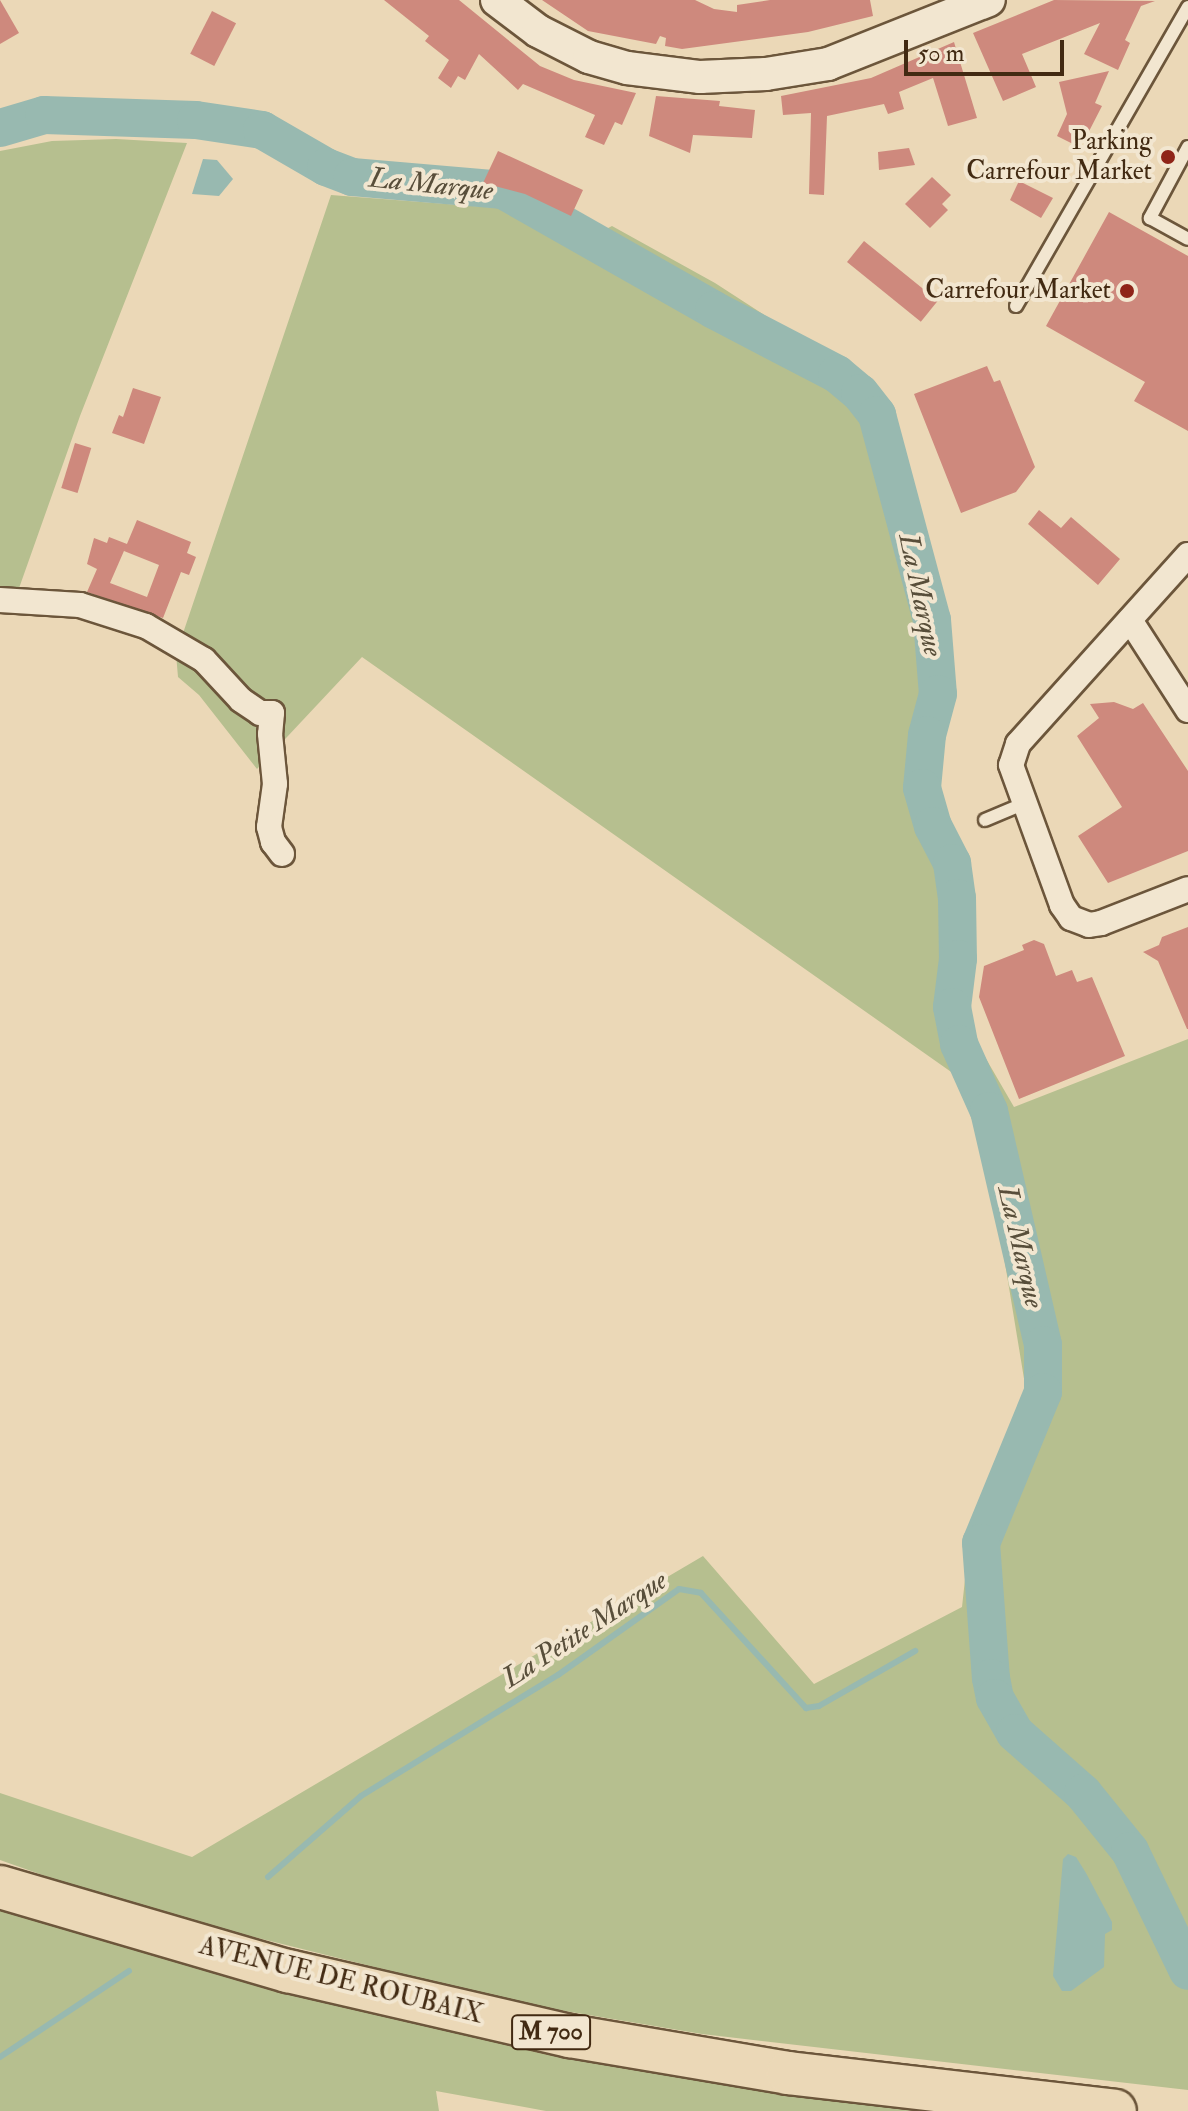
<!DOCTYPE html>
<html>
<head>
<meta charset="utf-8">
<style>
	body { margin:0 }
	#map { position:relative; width:1188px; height:2111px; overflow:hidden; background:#ebd8b7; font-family:"IM FELL Double Pica",serif }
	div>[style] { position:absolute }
	.green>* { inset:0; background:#b6bf8f }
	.water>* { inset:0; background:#98b9b0 }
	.stream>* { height:6px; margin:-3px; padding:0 3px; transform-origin:3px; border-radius:3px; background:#98b9b0 }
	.river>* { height:38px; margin:-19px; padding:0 19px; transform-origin:19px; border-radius:19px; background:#98b9b0 }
	.building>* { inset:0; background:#ce897d; transform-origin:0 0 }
	.roads { filter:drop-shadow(2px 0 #6c563b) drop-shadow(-2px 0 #6c563b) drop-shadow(0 2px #6c563b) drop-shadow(0 -2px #6c563b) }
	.lane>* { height:12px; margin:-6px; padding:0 6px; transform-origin:6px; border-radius:6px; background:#f2e6d0 }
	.street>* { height:24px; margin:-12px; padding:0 12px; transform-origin:12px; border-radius:12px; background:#f2e6d0 }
	.secondary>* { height:32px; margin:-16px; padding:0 16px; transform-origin:16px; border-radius:16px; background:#f2e6d0 }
	.highway>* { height:42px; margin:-21px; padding:0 21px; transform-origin:21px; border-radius:21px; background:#ebd8b7 }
	.dots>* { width:22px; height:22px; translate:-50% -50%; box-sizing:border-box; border:4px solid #f2e6d0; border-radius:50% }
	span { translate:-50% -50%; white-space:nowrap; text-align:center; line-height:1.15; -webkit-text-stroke:8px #f2e6d0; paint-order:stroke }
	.shield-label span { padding:2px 6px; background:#f2e6d0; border:2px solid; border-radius:6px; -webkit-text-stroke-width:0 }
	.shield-label { font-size:24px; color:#422a12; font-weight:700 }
	.poi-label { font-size:26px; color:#422a12 }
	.right { translate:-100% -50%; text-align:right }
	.street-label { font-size:26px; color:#422a12 }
	.water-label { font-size:28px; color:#584e3a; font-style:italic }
	.scale { position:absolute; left:904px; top:40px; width:160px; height:36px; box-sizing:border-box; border:4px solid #422a12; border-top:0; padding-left:10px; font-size:24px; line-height:28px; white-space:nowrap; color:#422a12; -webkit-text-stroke:6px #f2e6d0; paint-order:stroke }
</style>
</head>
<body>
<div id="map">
	<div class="green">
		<i style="clip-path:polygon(116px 139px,187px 143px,80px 416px,12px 608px,0 608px,0 151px,52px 141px)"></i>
		<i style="clip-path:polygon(331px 195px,498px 208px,570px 248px,612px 226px,715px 283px,872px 385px,903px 463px,949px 673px,934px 746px,932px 790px,970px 912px,967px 1026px,1014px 1107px,1188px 1039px,1188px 2090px,702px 2034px,523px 2004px,133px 1907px,0 1860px,0 1793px,192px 1857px,703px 1556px,814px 1684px,962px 1607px,970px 1533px,1028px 1403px,990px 1172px,964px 1081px,362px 657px,257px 769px,199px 695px,178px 677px,176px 654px)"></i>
		<i style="clip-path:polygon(0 1906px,329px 2001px,544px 2054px,914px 2111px,546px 2111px,436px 2091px,439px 2111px,0 2111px)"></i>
	</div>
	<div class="water">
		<i style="clip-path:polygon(203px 159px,217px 160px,233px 179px,219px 196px,192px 194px)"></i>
		<i style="clip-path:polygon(1068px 1854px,1076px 1857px,1086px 1873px,1112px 1922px,1112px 1930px,1105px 1934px,1104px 1967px,1071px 1991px,1062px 1991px,1053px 1976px,1063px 1859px)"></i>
	</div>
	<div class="stream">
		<i style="left:268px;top:1877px;width:123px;rotate:-41.1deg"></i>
		<i style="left:361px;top:1796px;width:231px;rotate:-31.6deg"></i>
		<i style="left:558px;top:1675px;width:148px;rotate:-35.4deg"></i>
		<i style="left:679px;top:1589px;width:22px;rotate:10deg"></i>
		<i style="left:701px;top:1593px;width:156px;rotate:47.6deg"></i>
		<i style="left:806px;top:1708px;width:13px;rotate:-9deg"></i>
		<i style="left:819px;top:1706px;width:111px;rotate:-29.8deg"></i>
		<i style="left:0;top:2057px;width:155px;rotate:-33.7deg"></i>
	</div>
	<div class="river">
		<i style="left:0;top:128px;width:46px;rotate:-16.5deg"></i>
		<i style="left:44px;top:115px;width:152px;rotate:1.9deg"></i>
		<i style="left:196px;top:120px;width:67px;rotate:8.6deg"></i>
		<i style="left:262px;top:130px;width:74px;rotate:30deg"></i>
		<i style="left:326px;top:167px;width:28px;rotate:21deg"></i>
		<i style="left:352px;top:177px;width:152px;rotate:4.9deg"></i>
		<i style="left:503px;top:190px;width:243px;rotate:29.6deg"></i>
		<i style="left:714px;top:310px;width:139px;rotate:27.5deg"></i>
		<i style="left:837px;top:374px;width:30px;rotate:40deg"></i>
		<i style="left:860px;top:393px;width:28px;rotate:52deg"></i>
		<i style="left:877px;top:415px;width:212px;rotate:75deg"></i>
		<i style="left:932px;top:620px;width:74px;rotate:85.4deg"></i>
		<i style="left:938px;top:694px;width:42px;rotate:105deg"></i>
		<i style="left:927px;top:735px;width:53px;rotate:95.4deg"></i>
		<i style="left:922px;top:788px;width:40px;rotate:74deg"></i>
		<i style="left:933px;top:826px;width:42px;rotate:62.8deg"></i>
		<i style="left:952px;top:863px;width:35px;rotate:82deg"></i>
		<i style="left:957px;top:898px;width:61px;rotate:89.1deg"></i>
		<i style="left:958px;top:959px;width:48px;rotate:97.1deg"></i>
		<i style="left:952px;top:1007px;width:38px;rotate:79deg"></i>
		<i style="left:959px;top:1044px;width:73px;rotate:65.9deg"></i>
		<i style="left:989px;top:1111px;width:240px;rotate:77deg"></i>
		<i style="left:1043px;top:1345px;width:47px;rotate:90deg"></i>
		<i style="left:1043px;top:1392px;width:163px;rotate:112.3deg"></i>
		<i style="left:981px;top:1543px;width:135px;rotate:85.8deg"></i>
		<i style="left:991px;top:1678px;width:20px;rotate:79deg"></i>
		<i style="left:995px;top:1698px;width:40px;rotate:60.3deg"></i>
		<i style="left:1015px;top:1733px;width:91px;rotate:41.4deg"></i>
		<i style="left:1083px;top:1793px;width:75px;rotate:51deg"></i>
		<i style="left:1130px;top:1851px;width:133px;rotate:64.2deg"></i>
	</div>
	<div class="building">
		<i style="clip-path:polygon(0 0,19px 33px,0 44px)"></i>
		<i style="clip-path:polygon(384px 0,459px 0,540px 66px,574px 80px,636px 93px,622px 125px,615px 122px,604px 145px,585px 137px,595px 115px,523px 84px,518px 90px,479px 54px,465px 80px,458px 76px,451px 88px,438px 78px,449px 60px,425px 41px,429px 36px)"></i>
		<i style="clip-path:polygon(542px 0,695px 0,714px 9px,737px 12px,737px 5px,770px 0,870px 0,873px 16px,808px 32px,682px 49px,665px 46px,666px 38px,660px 36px,656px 44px,588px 31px)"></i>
		<i style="clip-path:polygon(1054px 0,1155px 1px,1141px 6px,1125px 40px,1130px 43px,1118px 70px,1084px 54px,1100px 23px,1022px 54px,1036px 87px,1003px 101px,973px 33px)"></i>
		<i style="left:212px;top:11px;width:27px;height:48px;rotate:27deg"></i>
		<i style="clip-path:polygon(954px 42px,977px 118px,948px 126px,933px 78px,899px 92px,904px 109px,888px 114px,884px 104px,827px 116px,824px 195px,809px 194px,811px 113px,783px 115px,781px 96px,871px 78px)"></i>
		<i style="clip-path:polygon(1109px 71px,1095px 103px,1102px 106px,1084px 141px,1081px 139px,1077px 146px,1057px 136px,1067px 114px,1059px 82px)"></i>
		<i style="clip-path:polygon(656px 96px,720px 101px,719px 106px,755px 110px,752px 138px,693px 135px,690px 153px,649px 136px)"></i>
		<i style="clip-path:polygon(909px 148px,915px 165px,879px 170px,878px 152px)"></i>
		<i style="clip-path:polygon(498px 151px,583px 190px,571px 216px,525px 194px,483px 183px)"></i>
		<i style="clip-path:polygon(932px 177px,951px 195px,942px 204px,948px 210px,930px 228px,905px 204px)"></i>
		<i style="clip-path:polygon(1019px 181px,1053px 198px,1041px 218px,1010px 200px)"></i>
		<i style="clip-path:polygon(1109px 212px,1188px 256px,1188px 431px,1134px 401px,1145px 382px,1046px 326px)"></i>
		<i style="left:864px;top:241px;width:95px;height:27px;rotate:39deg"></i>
		<i style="clip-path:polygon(987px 366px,994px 382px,1000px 380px,1035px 467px,1016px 492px,961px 513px,914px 394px)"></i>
		<i style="clip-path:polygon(133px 388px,161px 397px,144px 444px,112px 433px,119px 415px,123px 417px)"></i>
		<i style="left:75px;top:443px;width:17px;height:47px;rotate:17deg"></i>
		<i style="clip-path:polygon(1039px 510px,1061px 528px,1071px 517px,1120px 559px,1098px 585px,1028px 524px)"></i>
		<i style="clip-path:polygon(137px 520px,191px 542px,187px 553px,196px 557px,189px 575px,181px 572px,163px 618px,87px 592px,97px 569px,87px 564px,94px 538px,107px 543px,109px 537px,127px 544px,110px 583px,147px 597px,159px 565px,124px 551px)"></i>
		<i style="clip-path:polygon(1114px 702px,1133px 709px,1143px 703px,1188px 771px,1188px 851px,1108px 883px,1078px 836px,1122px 807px,1077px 736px,1099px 718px,1090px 704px)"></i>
		<i style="clip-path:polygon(1188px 927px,1188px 1029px,1187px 1029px,1158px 961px,1143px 952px,1159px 945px,1162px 937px)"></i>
		<i style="clip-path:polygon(1034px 940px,1044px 944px,1056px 976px,1072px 970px,1077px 982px,1092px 977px,1125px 1056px,1019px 1099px,979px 997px,984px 966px,1024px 950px,1022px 945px)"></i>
	</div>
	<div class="roads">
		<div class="lane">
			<i style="left:1188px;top:147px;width:81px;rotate:118.2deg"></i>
			<i style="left:1150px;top:218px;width:43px;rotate:28.9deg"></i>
			<i style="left:1016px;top:306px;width:345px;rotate:-60.1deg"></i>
			<i style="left:985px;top:820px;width:41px;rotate:-22.8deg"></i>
		</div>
		<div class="street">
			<i style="left:1188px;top:555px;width:254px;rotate:132deg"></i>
			<i style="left:1018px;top:744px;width:22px;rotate:108deg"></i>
			<i style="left:1011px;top:765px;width:149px;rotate:70deg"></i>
			<i style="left:1062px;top:905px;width:16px;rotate:55deg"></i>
			<i style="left:1071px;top:918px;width:19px;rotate:21deg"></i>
			<i style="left:1089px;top:925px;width:12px;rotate:-9deg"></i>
			<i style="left:1101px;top:923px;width:93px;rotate:-21.3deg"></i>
			<i style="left:0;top:600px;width:80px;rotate:3.6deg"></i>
			<i style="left:80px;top:605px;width:69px;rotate:17.7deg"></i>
			<i style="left:146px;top:626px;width:67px;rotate:30.4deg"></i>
			<i style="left:204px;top:660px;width:54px;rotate:47.2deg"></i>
			<i style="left:241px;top:700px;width:23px;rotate:34deg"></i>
			<i style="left:260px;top:713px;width:12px"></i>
			<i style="left:272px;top:713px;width:21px;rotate:95deg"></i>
			<i style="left:270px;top:734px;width:50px;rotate:84.3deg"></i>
			<i style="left:275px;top:784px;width:43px;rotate:97.9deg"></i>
			<i style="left:269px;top:827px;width:16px;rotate:75deg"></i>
			<i style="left:273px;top:842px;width:15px;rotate:53deg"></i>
			<i style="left:1130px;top:620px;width:107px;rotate:57.2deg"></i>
		</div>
		<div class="secondary">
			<i style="left:497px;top:0;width:51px;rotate:37.1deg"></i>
			<i style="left:538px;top:31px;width:57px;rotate:27deg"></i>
			<i style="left:589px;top:57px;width:40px;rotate:16deg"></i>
			<i style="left:627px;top:68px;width:74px;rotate:7deg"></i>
			<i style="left:700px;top:77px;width:66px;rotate:-2.6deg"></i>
			<i style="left:766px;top:74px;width:63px;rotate:-9.2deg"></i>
			<i style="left:828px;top:64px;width:173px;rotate:-21.7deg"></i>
		</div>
		<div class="highway">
			<i style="left:0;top:1887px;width:300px;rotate:16.3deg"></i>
			<i style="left:288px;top:1971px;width:289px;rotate:13deg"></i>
			<i style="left:570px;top:2036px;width:221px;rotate:9.6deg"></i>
			<i style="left:788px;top:2073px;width:329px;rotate:6.6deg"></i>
		</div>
	</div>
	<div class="dots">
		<i style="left:1168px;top:157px;background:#8f2418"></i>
		<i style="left:1127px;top:291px;background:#8f2418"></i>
	</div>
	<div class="shield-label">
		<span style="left:551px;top:2032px">M 700</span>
	</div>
	<div class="poi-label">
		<span class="right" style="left:1152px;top:157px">Parking<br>Carrefour Market</span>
		<span class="right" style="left:1111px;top:291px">Carrefour Market</span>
	</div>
	<div class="street-label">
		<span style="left:341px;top:1981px;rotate:14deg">AVENUE DE ROUBAIX</span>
	</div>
	<div class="water-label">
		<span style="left:431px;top:185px;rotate:6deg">La Marque</span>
		<span style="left:920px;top:595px;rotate:78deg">La Marque</span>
		<span style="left:1020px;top:1247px;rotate:77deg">La Marque</span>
		<span style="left:585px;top:1630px;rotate:-33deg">La Petite Marque</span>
	</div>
	<div class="scale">50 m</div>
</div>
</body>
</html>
